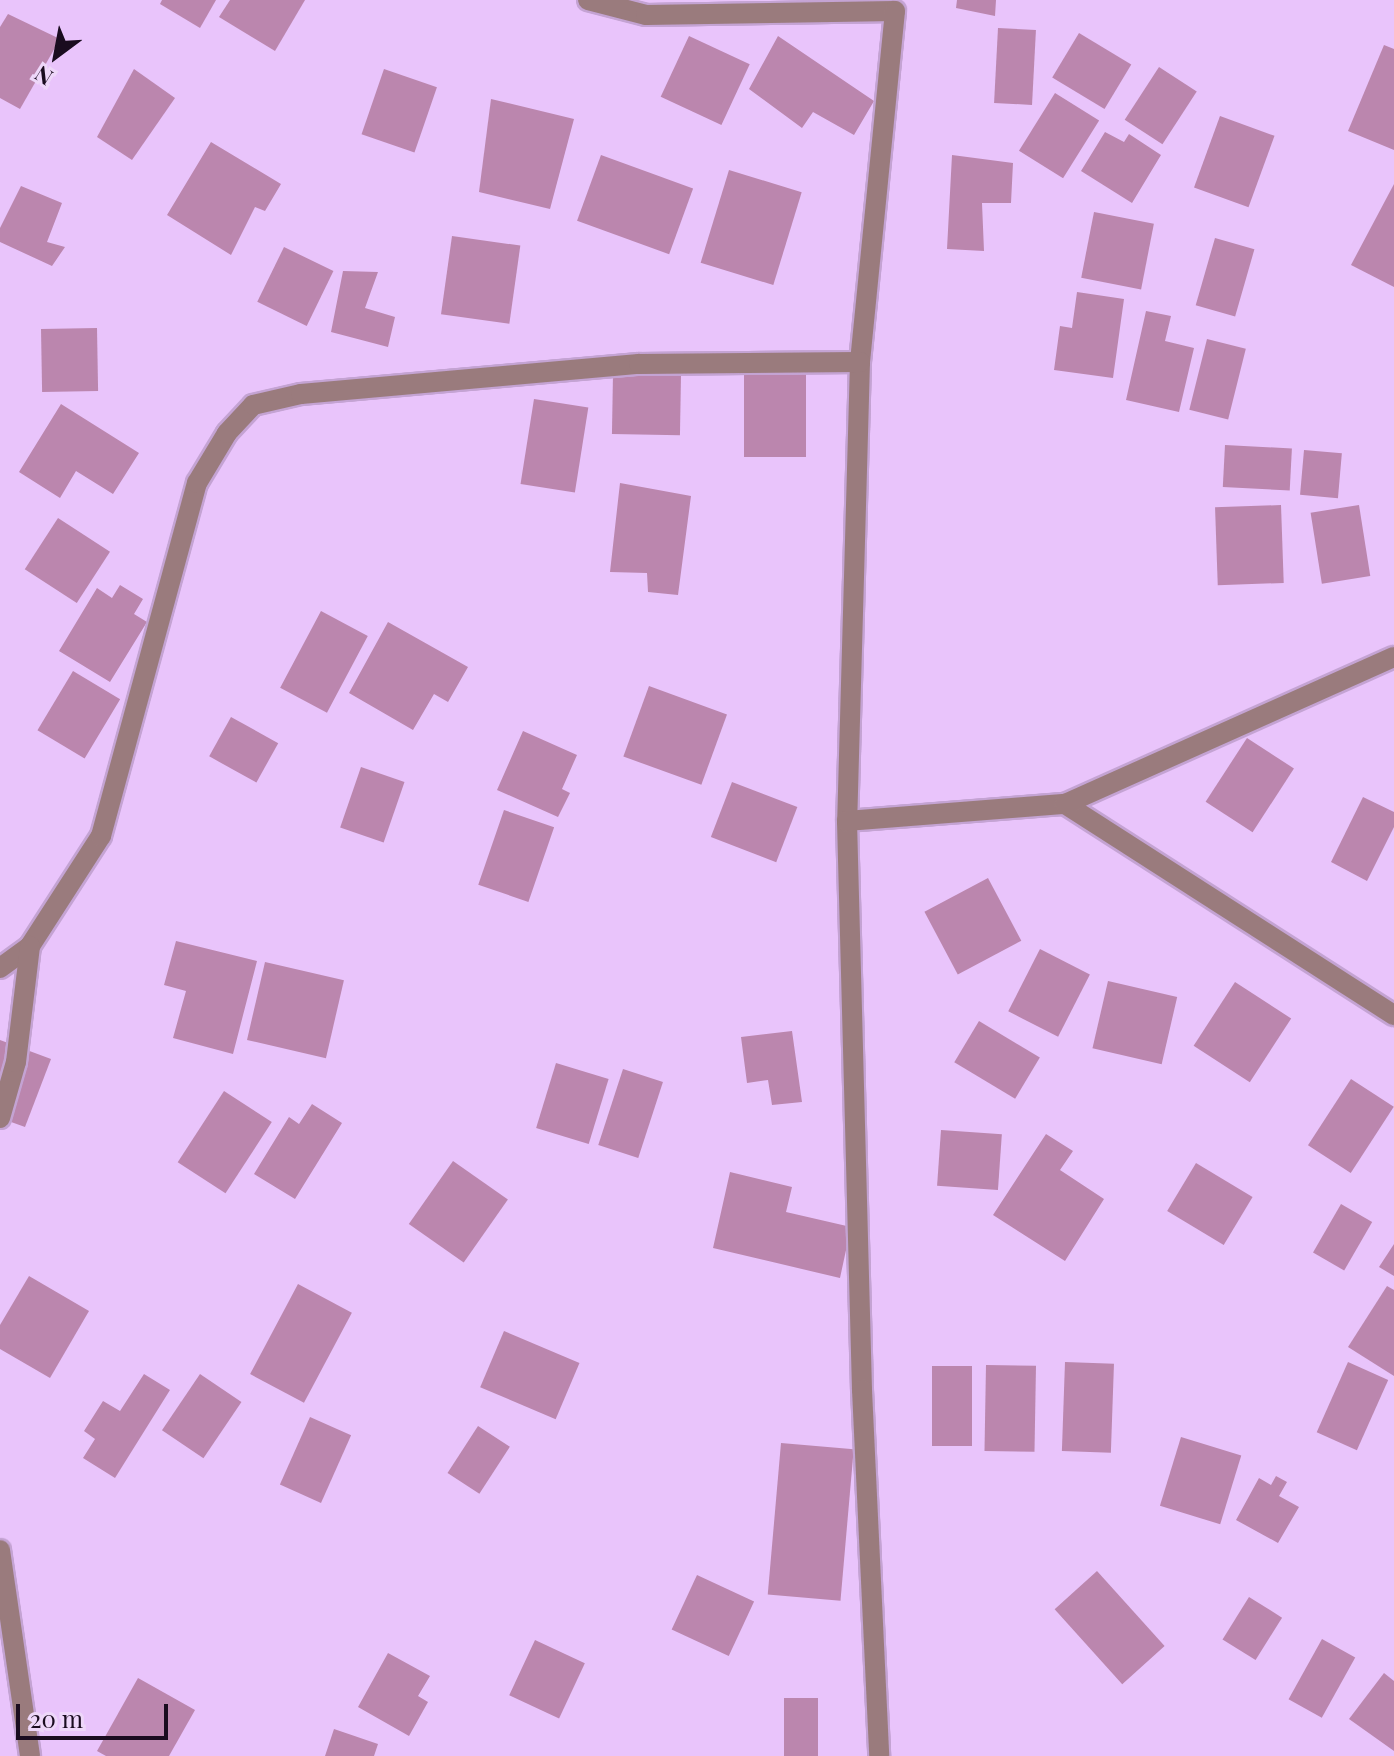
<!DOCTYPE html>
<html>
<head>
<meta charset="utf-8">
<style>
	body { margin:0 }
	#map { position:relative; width:1394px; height:1756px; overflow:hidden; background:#e9c4fb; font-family:"Playfair Display",serif }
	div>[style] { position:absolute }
	.building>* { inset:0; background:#bb86ae; transform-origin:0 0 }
	.roads { filter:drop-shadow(2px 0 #c4a3d3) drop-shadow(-2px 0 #c4a3d3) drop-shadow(0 2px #c4a3d3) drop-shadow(0 -2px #c4a3d3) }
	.minor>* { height:20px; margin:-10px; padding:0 10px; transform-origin:10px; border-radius:10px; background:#9a7b7d }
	span { translate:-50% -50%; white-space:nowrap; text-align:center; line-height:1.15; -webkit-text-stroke:6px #eed7f9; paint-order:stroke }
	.north { position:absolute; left:16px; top:16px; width:80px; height:80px; -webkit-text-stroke:6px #eed7f9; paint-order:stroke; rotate:212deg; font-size:22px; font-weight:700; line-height:32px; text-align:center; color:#1a0c1f }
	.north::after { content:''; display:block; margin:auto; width:28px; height:36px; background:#1a0c1f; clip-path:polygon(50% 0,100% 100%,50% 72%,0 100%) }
	.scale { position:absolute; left:16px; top:1704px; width:152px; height:36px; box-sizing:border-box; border:4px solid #1a0c1f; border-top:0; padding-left:10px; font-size:24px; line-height:28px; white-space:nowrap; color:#1a0c1f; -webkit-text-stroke:6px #eed7f9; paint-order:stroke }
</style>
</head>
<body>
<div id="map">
	<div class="building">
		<i style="clip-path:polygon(162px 0,216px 0,200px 28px,160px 4px)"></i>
		<i style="clip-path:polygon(230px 0,305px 0,275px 51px,219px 17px)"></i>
		<i style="clip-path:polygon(957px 0,996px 0,995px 16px,956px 8px)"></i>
		<i style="clip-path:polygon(8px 14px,60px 39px,20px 109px,0 98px,0 27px)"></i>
		<i style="left:998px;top:28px;width:38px;height:75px;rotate:3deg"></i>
		<i style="left:1079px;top:33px;width:61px;height:52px;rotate:31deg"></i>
		<i style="left:689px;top:36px;width:67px;height:67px;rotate:25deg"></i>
		<i style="clip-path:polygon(778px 36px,874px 101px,854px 135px,813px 112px,802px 128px,749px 89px)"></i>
		<i style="clip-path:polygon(1384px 45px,1394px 49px,1394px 150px,1348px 131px)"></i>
		<i style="left:1159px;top:67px;width:45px;height:63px;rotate:33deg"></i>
		<i style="clip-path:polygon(134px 69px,175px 98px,132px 160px,97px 137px)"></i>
		<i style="left:384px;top:69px;width:56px;height:69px;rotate:19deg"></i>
		<i style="left:1055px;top:93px;width:52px;height:68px;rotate:32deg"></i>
		<i style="clip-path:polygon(491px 99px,574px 119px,550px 209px,479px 192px)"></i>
		<i style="left:1220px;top:116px;width:58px;height:76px;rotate:20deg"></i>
		<i style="clip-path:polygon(1105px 132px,1124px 142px,1129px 134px,1161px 155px,1132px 203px,1081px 171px)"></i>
		<i style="clip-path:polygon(211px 142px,281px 184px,265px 211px,255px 207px,231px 255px,167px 215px)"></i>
		<i style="left:601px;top:155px;width:98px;height:70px;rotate:20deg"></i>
		<i style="clip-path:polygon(952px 155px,1013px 163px,1011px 203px,982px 203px,984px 251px,947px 249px)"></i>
		<i style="left:729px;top:170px;width:76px;height:97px;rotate:17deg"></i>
		<i style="clip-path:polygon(1394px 184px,1394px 287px,1351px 265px)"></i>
		<i style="clip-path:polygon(21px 186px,62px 203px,47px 242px,65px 247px,52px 266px,0 242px,0 228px)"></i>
		<i style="left:1094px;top:212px;width:61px;height:67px;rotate:11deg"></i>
		<i style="left:452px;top:236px;width:69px;height:79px;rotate:8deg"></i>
		<i style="left:1215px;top:238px;width:41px;height:70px;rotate:16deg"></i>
		<i style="left:284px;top:247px;width:55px;height:61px;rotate:26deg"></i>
		<i style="clip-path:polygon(343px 271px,378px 272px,365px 308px,395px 317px,388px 347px,331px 332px)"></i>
		<i style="clip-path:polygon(1077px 292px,1124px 299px,1113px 378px,1054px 370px,1060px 326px,1072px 328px)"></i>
		<i style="clip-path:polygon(1146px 311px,1171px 316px,1165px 341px,1194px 348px,1179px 412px,1126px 400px)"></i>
		<i style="left:97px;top:328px;width:63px;height:56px;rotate:89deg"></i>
		<i style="left:1207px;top:339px;width:40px;height:73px;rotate:14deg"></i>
		<i style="left:744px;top:364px;width:62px;height:93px"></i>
		<i style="left:613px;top:374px;width:68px;height:60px;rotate:1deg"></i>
		<i style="left:534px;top:399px;width:55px;height:86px;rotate:9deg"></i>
		<i style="clip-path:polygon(61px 404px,139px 453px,113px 494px,76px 471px,60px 498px,19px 472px)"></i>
		<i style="left:1225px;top:445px;width:67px;height:42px;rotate:3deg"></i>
		<i style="left:1304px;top:450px;width:38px;height:45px;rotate:5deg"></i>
		<i style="clip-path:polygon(620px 483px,691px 496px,678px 595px,648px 592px,647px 573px,610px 572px)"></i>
		<i style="left:1281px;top:505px;width:78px;height:66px;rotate:88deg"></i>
		<i style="left:1359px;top:505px;width:72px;height:49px;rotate:81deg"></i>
		<i style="left:58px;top:518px;width:62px;height:61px;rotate:33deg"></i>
		<i style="clip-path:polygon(120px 585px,143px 599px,134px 614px,147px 622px,110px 682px,59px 651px,97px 588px,112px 598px)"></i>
		<i style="left:321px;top:611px;width:53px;height:87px;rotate:28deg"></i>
		<i style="clip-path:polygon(388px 622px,468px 667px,448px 702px,434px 694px,413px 730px,349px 693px)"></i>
		<i style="left:73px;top:671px;width:55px;height:69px;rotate:31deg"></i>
		<i style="left:649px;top:686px;width:83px;height:75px;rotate:20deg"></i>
		<i style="left:231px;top:717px;width:54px;height:45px;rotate:29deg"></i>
		<i style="clip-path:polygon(523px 731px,577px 755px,562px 789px,570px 793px,558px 817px,497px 790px)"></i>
		<i style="left:1247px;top:738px;width:56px;height:76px;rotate:33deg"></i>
		<i style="left:361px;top:767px;width:46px;height:64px;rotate:19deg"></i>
		<i style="left:732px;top:782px;width:70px;height:59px;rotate:21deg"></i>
		<i style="clip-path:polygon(1363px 797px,1394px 812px,1394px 827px,1367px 881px,1331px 862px)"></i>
		<i style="left:504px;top:810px;width:53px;height:79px;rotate:19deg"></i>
		<i style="left:988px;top:878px;width:71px;height:72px;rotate:62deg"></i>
		<i style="clip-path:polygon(176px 941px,257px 961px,233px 1054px,173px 1038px,186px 991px,164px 985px)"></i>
		<i style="left:1040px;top:949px;width:56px;height:70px;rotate:27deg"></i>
		<i style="left:265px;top:962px;width:81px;height:80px;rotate:13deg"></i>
		<i style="left:1108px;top:981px;width:71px;height:69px;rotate:13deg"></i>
		<i style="left:1235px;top:982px;width:67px;height:76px;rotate:33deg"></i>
		<i style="left:979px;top:1021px;width:71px;height:48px;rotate:31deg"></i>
		<i style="clip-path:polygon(792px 1031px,802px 1102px,772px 1105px,768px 1080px,747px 1083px,741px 1037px)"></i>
		<i style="clip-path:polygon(0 1040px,51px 1059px,25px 1127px,0 1118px)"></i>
		<i style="left:556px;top:1063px;width:55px;height:68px;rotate:17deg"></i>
		<i style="left:623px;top:1069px;width:42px;height:80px;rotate:18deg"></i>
		<i style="left:1351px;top:1079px;width:51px;height:79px;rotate:33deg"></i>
		<i style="left:224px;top:1091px;width:57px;height:85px;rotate:33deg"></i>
		<i style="clip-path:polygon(312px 1104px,342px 1123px,295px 1199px,254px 1174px,289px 1117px,299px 1124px)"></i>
		<i style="left:941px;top:1130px;width:61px;height:56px;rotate:4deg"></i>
		<i style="clip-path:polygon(1046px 1134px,1073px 1151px,1060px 1170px,1104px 1199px,1065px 1261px,993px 1215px)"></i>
		<i style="left:453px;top:1161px;width:67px;height:77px;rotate:35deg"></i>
		<i style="left:1196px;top:1163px;width:66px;height:56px;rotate:31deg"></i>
		<i style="clip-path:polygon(730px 1172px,792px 1187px,786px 1212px,851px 1227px,840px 1278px,713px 1248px)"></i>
		<i style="left:1341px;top:1204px;width:36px;height:56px;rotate:30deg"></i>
		<i style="clip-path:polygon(1394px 1244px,1394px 1276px,1379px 1267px)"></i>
		<i style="clip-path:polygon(29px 1276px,89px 1311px,50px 1378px,0 1349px,0 1325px)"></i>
		<i style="left:298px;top:1284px;width:61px;height:102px;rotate:28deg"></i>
		<i style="clip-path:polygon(1387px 1286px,1394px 1290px,1394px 1376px,1348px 1347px)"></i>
		<i style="left:504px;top:1331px;width:82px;height:61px;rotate:23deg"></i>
		<i style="left:1065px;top:1362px;width:49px;height:89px;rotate:2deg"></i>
		<i style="left:1348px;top:1362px;width:44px;height:77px;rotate:24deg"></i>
		<i style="left:986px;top:1365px;width:50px;height:86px;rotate:1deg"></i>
		<i style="left:932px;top:1366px;width:40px;height:80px"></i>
		<i style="clip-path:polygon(144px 1374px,170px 1390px,115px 1478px,83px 1458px,95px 1439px,84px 1431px,103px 1401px,120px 1411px)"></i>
		<i style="left:200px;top:1374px;width:50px;height:68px;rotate:34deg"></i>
		<i style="left:310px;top:1417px;width:45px;height:74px;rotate:24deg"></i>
		<i style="left:478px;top:1426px;width:38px;height:56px;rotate:33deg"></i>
		<i style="left:1181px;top:1437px;width:63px;height:72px;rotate:17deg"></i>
		<i style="left:781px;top:1443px;width:73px;height:152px;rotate:5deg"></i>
		<i style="clip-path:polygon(1276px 1476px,1287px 1482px,1279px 1496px,1299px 1507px,1278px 1543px,1236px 1520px,1259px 1478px,1271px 1485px)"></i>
		<i style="left:1097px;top:1571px;width:101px;height:57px;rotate:48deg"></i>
		<i style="left:697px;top:1575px;width:63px;height:60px;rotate:25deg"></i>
		<i style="left:1249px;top:1597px;width:39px;height:50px;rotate:32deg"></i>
		<i style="left:1322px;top:1639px;width:38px;height:69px;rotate:29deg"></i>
		<i style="left:535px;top:1640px;width:55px;height:61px;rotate:25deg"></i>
		<i style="clip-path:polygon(388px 1653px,430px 1676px,418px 1696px,428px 1702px,409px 1736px,358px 1707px)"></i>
		<i style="clip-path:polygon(1384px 1673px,1394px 1681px,1394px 1751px,1349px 1719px)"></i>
		<i style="clip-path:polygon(138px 1678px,195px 1710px,169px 1756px,106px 1756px,97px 1751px)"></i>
		<i style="left:784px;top:1698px;width:34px;height:58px"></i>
		<i style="clip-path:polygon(334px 1729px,378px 1744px,374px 1756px,325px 1756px)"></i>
	</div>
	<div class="roads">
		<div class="minor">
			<i style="left:588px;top:0;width:60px;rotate:14.5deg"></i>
			<i style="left:646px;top:15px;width:249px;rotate:-0.9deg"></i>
			<i style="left:895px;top:11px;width:353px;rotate:95.7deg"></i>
			<i style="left:860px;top:362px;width:459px;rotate:91.6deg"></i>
			<i style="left:847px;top:821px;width:569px;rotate:88.49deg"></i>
			<i style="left:862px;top:1390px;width:366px;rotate:87.3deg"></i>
			<i style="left:1065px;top:804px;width:391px;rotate:32.7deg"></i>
			<i style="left:847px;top:821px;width:219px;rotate:-4.5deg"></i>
			<i style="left:1065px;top:804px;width:360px;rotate:-24.1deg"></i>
			<i style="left:0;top:968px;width:37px;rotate:-36deg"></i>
			<i style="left:30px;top:946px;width:131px;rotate:-57.2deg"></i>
			<i style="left:101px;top:836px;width:366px;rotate:-74.8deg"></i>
			<i style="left:197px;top:483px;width:58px;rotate:-59deg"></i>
			<i style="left:227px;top:433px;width:38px;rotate:-47deg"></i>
			<i style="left:253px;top:405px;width:49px;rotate:-12.9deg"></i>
			<i style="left:301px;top:394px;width:339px;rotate:-5.1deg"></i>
			<i style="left:639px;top:364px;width:221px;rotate:-0.5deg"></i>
			<i style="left:0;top:1118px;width:58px;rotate:-74.1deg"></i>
			<i style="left:16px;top:1062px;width:117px;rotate:-83.1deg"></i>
			<i style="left:0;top:1550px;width:208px;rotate:81.7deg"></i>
		</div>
	</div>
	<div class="north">N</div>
	<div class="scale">20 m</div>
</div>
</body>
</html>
